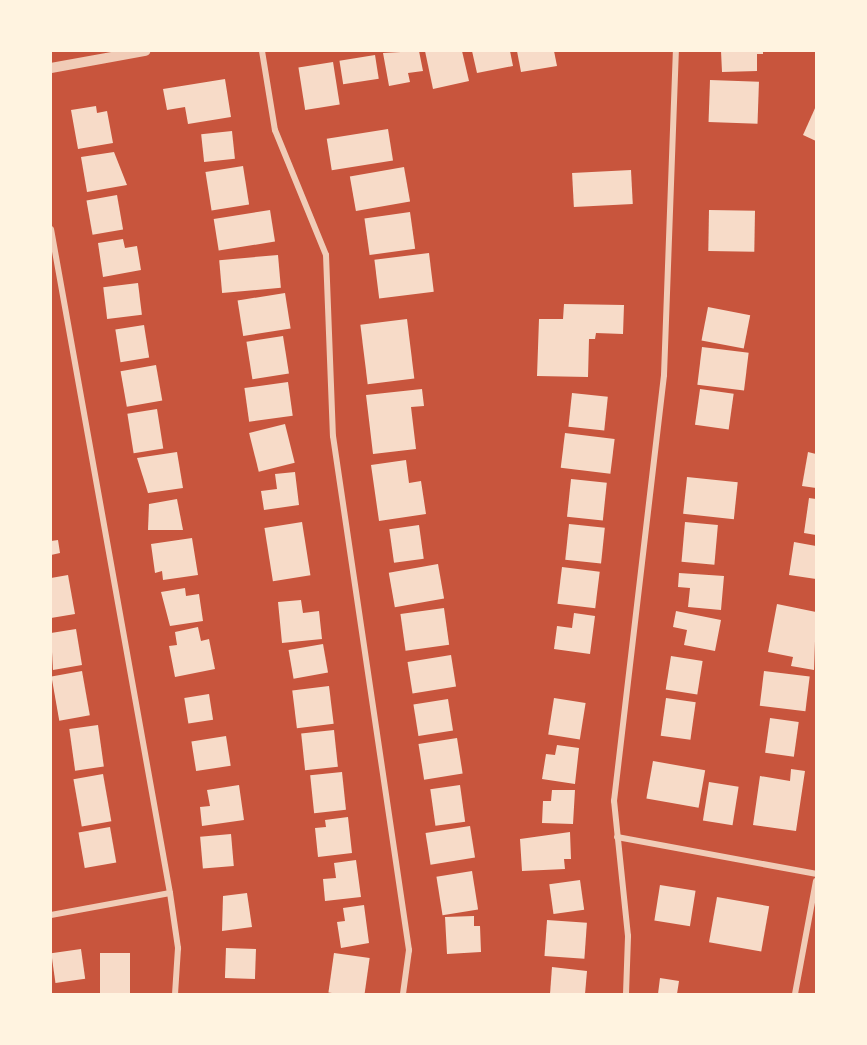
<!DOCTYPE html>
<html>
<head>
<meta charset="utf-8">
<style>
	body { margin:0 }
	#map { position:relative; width:867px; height:1045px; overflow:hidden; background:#c8553d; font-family:"Zilla Slab",serif }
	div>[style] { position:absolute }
	.building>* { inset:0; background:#f7dbc8; transform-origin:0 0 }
	.minor>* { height:6px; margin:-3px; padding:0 3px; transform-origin:3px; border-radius:3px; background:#f1ccb7 }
	.tertiary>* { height:10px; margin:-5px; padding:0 5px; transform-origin:5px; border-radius:5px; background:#f1ccb7 }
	span { translate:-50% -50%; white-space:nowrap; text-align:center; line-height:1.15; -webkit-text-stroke:6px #fff3e0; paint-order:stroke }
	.frame { position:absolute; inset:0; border:52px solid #fff3e0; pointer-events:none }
</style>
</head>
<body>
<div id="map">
	<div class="building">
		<i style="clip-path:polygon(419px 51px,423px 71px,408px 73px,410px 82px,389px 86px,383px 53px)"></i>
		<i style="clip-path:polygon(425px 51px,462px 51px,469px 81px,433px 89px)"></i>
		<i style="clip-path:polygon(472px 51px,510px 51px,513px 66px,477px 73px)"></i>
		<i style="clip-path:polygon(517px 51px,554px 51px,557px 66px,521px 72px)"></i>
		<i style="clip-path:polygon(721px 51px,763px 51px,763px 54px,757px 54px,757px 71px,722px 72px)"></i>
		<i style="left:375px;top:55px;width:24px;height:36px;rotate:81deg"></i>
		<i style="left:333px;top:62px;width:43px;height:35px;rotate:81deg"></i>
		<i style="clip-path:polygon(225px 79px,231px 117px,188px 124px,185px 107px,167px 110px,163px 89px)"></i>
		<i style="left:710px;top:80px;width:49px;height:42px;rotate:2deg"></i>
		<i style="clip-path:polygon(96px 106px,97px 113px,107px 111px,113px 143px,78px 149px,71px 110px)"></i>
		<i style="clip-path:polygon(816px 106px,816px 141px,803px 135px)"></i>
		<i style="left:388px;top:129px;width:32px;height:62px;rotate:81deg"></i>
		<i style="left:232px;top:131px;width:28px;height:31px;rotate:84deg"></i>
		<i style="clip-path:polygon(114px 152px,127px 185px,87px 192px,81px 157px)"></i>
		<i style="left:243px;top:166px;width:39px;height:38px;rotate:81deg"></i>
		<i style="left:404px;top:167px;width:35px;height:55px;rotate:80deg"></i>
		<i style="left:631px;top:170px;width:34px;height:59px;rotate:87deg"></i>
		<i style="left:117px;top:195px;width:35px;height:31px;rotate:80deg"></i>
		<i style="left:270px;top:210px;width:32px;height:57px;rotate:81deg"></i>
		<i style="left:709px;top:210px;width:46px;height:41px;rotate:1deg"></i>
		<i style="left:410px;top:212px;width:37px;height:46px;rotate:82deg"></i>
		<i style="clip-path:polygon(123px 239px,125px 248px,137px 246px,141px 270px,103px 277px,98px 243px)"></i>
		<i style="left:429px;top:253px;width:39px;height:55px;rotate:83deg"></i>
		<i style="left:278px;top:255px;width:33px;height:59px;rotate:85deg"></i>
		<i style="left:138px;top:283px;width:32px;height:35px;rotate:83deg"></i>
		<i style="left:285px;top:293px;width:36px;height:48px;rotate:81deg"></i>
		<i style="clip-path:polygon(564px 304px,624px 305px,623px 334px,596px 333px,595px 339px,589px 339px,588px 377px,537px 376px,539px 319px,563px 319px)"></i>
		<i style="left:708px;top:307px;width:43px;height:34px;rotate:11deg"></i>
		<i style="left:407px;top:319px;width:60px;height:47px;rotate:83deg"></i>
		<i style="left:144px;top:325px;width:33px;height:29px;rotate:81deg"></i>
		<i style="left:283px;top:336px;width:38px;height:37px;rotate:81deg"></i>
		<i style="left:702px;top:347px;width:47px;height:38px;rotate:7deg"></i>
		<i style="left:156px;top:365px;width:36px;height:36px;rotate:80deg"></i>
		<i style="left:288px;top:382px;width:34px;height:44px;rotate:82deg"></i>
		<i style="clip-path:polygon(422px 389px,424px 406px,411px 407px,416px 449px,373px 454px,366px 395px)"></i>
		<i style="left:700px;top:389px;width:34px;height:36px;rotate:8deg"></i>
		<i style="left:572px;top:393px;width:36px;height:34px;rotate:6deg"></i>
		<i style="left:157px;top:409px;width:40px;height:30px;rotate:81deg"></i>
		<i style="left:285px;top:424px;width:40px;height:37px;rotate:76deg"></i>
		<i style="left:565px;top:433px;width:50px;height:35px;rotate:7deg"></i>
		<i style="clip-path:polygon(177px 452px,183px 488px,148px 493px,137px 458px)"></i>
		<i style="clip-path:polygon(808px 452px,816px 454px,816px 488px,802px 486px)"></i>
		<i style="clip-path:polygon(406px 460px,409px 483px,421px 481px,426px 514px,379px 521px,371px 465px)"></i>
		<i style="clip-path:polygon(295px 472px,299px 505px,264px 510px,261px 491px,277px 489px,275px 474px)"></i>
		<i style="left:687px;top:477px;width:51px;height:37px;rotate:6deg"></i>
		<i style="left:571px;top:479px;width:36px;height:38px;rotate:6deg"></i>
		<i style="clip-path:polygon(809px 498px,816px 499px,816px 535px,804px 533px)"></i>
		<i style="clip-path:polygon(177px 499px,183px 530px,148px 530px,149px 504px)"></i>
		<i style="left:302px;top:522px;width:54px;height:38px;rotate:81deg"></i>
		<i style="left:685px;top:522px;width:33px;height:40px;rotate:5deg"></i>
		<i style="left:569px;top:524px;width:36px;height:36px;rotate:6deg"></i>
		<i style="left:419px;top:525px;width:34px;height:30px;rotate:82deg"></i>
		<i style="clip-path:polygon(192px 538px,198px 575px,163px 580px,162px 571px,155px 573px,151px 544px)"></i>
		<i style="clip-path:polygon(58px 540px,60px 553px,51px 555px,51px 541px)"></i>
		<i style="clip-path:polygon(794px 542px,816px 546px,816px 579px,789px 575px)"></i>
		<i style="left:438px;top:564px;width:35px;height:50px;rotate:80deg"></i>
		<i style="left:562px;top:567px;width:38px;height:37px;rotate:7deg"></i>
		<i style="clip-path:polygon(679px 573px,724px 576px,721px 610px,688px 607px,690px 588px,678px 587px)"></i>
		<i style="clip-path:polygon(68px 575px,75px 614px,51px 618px,51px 578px)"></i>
		<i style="clip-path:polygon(185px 588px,186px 596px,199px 594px,203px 621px,170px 626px,161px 592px)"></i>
		<i style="clip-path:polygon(301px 600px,303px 613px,319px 611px,322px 639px,282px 643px,278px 602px)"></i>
		<i style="clip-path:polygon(777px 604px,816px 612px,814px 670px,791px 666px,793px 657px,768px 652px)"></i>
		<i style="left:444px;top:608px;width:37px;height:44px;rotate:82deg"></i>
		<i style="clip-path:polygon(676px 611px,721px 620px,715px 651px,684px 645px,687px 630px,673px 627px)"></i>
		<i style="clip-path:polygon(574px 613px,595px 616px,590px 654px,554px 649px,557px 626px,572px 628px)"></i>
		<i style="clip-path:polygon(198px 627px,201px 641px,209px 639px,215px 669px,175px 677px,169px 646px,177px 645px,175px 632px)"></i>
		<i style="clip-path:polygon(76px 629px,82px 665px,53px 670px,51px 633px)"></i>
		<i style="left:323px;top:644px;width:29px;height:35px;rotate:80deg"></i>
		<i style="left:451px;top:655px;width:32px;height:44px;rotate:81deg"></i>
		<i style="left:671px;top:656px;width:32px;height:34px;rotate:9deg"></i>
		<i style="left:82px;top:671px;width:45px;height:31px;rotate:80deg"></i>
		<i style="left:764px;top:671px;width:46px;height:35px;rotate:7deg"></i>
		<i style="left:329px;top:686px;width:38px;height:37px;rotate:83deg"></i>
		<i style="left:209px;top:694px;width:26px;height:25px;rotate:81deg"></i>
		<i style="left:554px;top:698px;width:32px;height:37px;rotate:9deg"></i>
		<i style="left:666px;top:698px;width:30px;height:38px;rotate:8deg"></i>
		<i style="left:448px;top:699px;width:32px;height:35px;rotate:81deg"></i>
		<i style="left:770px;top:718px;width:29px;height:35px;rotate:8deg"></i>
		<i style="left:98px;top:725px;width:42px;height:29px;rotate:82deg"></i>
		<i style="left:334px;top:730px;width:37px;height:33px;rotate:84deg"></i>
		<i style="left:226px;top:736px;width:30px;height:35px;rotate:81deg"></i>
		<i style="left:457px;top:738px;width:36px;height:39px;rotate:81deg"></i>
		<i style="clip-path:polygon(557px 745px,579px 748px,575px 784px,542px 779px,546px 754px,555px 755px)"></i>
		<i style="left:653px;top:761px;width:53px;height:38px;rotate:10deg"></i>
		<i style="clip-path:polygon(791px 769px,805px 771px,796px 831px,753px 825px,760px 776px,790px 781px)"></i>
		<i style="left:342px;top:772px;width:38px;height:32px;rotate:84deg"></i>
		<i style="left:103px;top:774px;width:48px;height:30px;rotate:80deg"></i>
		<i style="left:709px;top:782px;width:30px;height:39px;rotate:9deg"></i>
		<i style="clip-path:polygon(239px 785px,244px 820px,202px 826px,200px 807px,210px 806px,207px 790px)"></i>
		<i style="left:460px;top:785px;width:37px;height:30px;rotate:82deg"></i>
		<i style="clip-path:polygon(552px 790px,575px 790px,573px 824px,542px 823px,543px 801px,551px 801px)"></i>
		<i style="clip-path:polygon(348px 817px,352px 853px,318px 857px,315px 828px,326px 827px,325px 820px)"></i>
		<i style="left:470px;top:826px;width:32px;height:45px;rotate:81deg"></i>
		<i style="left:110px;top:827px;width:36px;height:32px;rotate:80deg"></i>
		<i style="clip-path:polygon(570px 832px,571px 859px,564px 859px,565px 869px,522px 871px,520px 839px)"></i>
		<i style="left:231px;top:834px;width:32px;height:31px;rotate:85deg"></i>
		<i style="clip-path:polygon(356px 860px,361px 897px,325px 901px,323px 879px,336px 878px,334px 863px)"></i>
		<i style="left:472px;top:871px;width:39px;height:36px;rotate:81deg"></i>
		<i style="left:580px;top:880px;width:30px;height:31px;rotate:82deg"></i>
		<i style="left:660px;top:885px;width:36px;height:36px;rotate:9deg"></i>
		<i style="clip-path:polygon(247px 893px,252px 927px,222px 931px,223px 896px)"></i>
		<i style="left:717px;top:897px;width:53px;height:46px;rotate:10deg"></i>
		<i style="clip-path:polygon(364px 905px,369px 943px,341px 948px,337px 922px,345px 921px,343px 908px)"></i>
		<i style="clip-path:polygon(474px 916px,474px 926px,480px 926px,481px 952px,447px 954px,445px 917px)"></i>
		<i style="left:547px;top:920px;width:40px;height:36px;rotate:4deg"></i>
		<i style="left:226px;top:948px;width:30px;height:30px;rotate:2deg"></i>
		<i style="left:81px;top:949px;width:30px;height:30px;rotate:82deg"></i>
		<i style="left:100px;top:953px;width:30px;height:41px"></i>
		<i style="left:334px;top:953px;width:36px;height:40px;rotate:8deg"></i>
		<i style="clip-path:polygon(552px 967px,587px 971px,585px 994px,550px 994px)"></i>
		<i style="clip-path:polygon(660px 978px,679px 981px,677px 994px,658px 994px)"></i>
	</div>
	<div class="minor">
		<i style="left:262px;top:51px;width:80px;rotate:80.7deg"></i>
		<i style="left:275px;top:130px;width:135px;rotate:67.8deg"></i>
		<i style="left:326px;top:255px;width:181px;rotate:87.8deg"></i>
		<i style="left:333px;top:436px;width:520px;rotate:81.59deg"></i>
		<i style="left:409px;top:950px;width:44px;rotate:97.8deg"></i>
		<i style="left:51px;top:229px;width:675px;rotate:79.84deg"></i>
		<i style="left:170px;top:893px;width:56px;rotate:81.7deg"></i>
		<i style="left:178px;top:948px;width:46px;rotate:93.7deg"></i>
		<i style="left:617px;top:837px;width:202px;rotate:10.5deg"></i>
		<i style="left:51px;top:915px;width:121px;rotate:-10.5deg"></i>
		<i style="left:626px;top:994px;width:58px;rotate:-88deg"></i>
		<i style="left:628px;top:936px;width:136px;rotate:-95.9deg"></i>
		<i style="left:614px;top:801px;width:429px;rotate:-83.3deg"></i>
		<i style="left:664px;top:375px;width:324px;rotate:-87.9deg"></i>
		<i style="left:795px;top:994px;width:115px;rotate:-79.5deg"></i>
	</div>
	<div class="tertiary">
		<i style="left:51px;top:68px;width:96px;rotate:-10.3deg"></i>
	</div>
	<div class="frame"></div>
</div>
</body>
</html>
